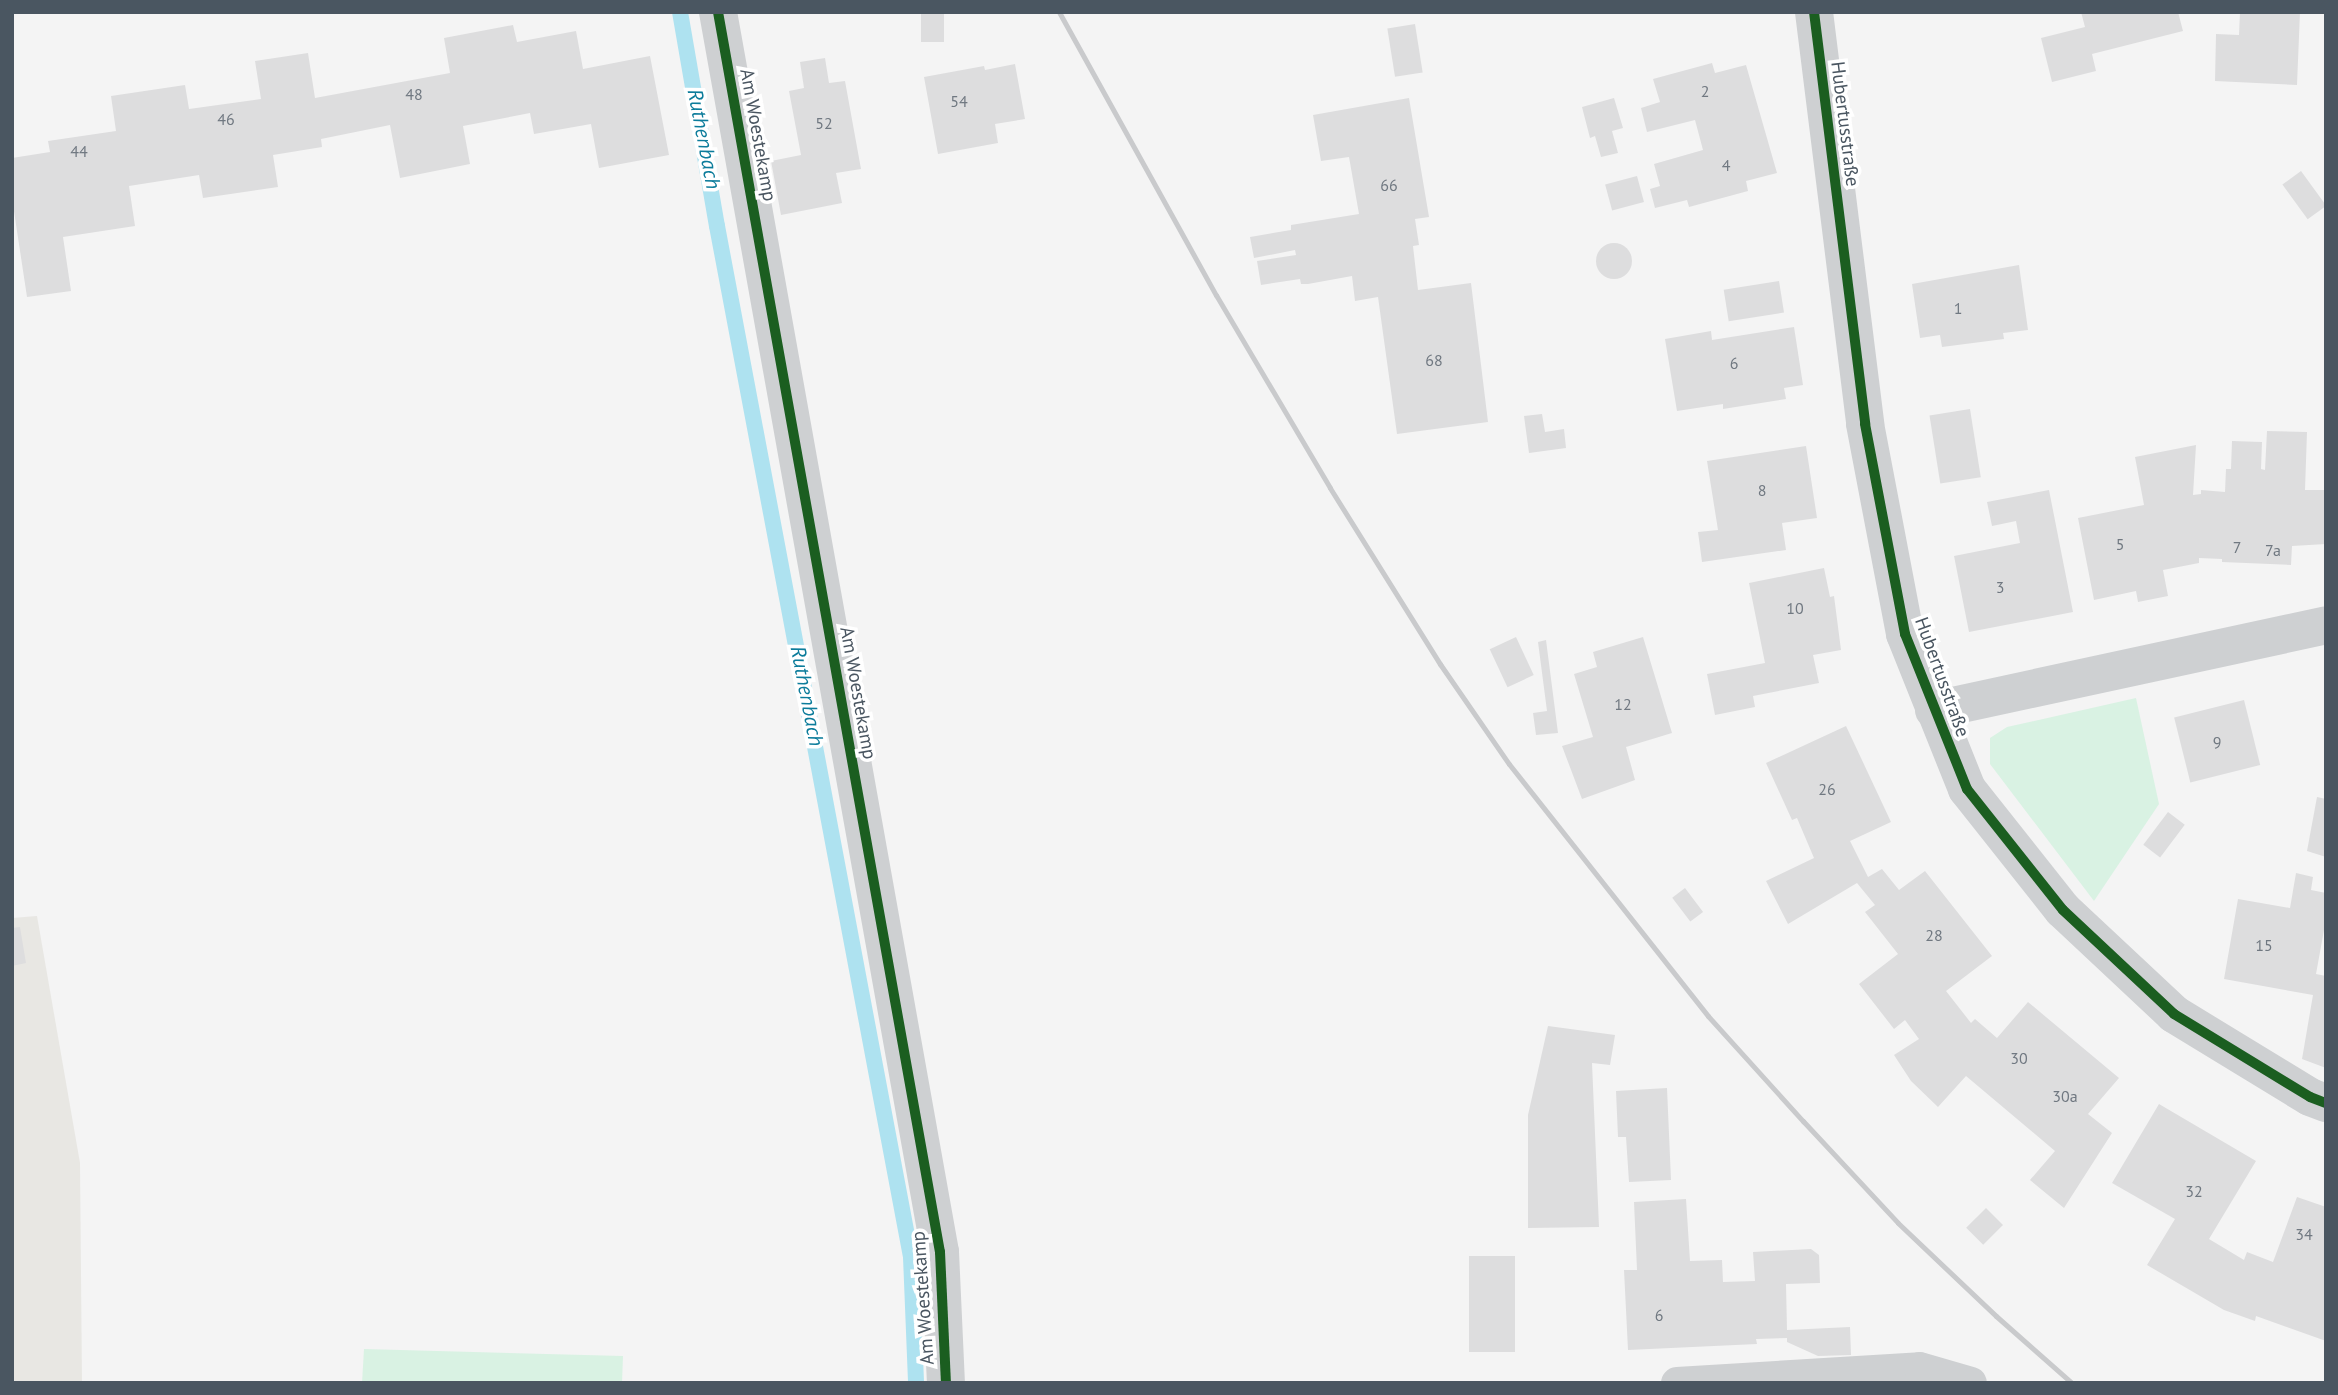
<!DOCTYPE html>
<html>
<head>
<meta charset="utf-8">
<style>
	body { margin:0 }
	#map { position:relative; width:2338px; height:1395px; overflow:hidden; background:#f4f4f4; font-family:"PT Sans",sans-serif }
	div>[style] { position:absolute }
	.commercial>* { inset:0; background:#e8e7e3 }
	.green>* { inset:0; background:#d9f2e3 }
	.stream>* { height:16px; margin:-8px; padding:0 8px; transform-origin:8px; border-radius:8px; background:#aee2f0 }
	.building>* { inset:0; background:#ddddde; transform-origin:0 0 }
	.round { border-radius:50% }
	.lane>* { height:32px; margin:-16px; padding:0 16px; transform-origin:16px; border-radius:16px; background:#ced0d2 }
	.street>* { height:38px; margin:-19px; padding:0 19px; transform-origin:19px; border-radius:19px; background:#ced0d2 }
	.rail>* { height:5px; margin:-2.5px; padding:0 2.5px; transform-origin:2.5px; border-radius:2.5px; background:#c9cacc }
	.cycleway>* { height:10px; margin:-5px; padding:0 5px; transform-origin:5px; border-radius:5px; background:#1b5e20 }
	span { translate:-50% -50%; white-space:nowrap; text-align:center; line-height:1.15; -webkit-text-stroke:7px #fff; paint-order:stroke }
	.number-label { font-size:16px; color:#707881 }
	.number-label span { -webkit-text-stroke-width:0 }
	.street-label { font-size:19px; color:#4a5661 }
	.water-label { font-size:21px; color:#0c7c9b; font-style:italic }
	.frame { position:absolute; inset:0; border:14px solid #4a5661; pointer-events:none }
</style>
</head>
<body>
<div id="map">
	<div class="commercial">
		<i style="clip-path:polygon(37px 916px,80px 1163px,82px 1383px,12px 1383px,12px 918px)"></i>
	</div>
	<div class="green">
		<i style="clip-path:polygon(2136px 698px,2159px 804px,2094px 901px,1990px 764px,1990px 738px,2007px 727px)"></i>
		<i style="clip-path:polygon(364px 1349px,623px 1356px,622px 1383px,362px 1383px)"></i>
	</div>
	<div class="stream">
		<i style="left:680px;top:12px;width:217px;rotate:80.2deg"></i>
		<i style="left:717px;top:226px;width:1049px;rotate:79.34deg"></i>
		<i style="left:911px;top:1257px;width:126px;rotate:87.7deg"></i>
	</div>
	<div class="building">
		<i style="left:921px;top:12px;width:23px;height:30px"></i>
		<i style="clip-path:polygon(2081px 12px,2178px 12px,2183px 31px,2092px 54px,2096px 71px,2052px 82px,2041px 38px,2085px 27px)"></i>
		<i style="clip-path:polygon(2240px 12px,2300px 12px,2297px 85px,2215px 81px,2216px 34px,2239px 35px)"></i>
		<i style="left:1415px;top:24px;width:49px;height:28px;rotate:81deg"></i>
		<i style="clip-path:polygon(513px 25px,517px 42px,576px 31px,583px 69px,650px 56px,669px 155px,599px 168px,591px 124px,534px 134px,530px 113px,463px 126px,470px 164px,400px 178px,390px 125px,321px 139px,322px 147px,273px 155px,278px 187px,203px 198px,199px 175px,129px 186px,135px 226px,63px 237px,71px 291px,27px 297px,12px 198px,12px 158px,50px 152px,48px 141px,116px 131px,111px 96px,185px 85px,189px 109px,261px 99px,255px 61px,308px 53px,315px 98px,450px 73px,444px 38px)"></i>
		<i style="clip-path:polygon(825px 58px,829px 83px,845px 81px,861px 169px,836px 173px,842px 203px,781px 215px,771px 161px,801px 155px,789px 91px,804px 88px,800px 62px)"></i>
		<i style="clip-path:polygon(1712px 63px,1715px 73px,1746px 65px,1777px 173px,1746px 181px,1748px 191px,1689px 207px,1687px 200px,1655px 208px,1650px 189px,1660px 186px,1654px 164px,1703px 150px,1695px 120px,1647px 132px,1641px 108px,1660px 102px,1653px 79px)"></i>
		<i style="clip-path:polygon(1015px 64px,1025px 119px,995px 124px,998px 143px,938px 154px,924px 77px,984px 66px,985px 70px)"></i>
		<i style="clip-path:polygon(1409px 98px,1429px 217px,1415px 219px,1419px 245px,1413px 246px,1418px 290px,1471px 283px,1488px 422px,1397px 434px,1378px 297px,1355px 301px,1352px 276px,1308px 284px,1301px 284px,1300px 279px,1261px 285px,1257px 261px,1296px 255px,1295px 250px,1254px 258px,1250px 237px,1291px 230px,1291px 225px,1359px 214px,1349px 157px,1321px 161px,1313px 115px)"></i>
		<i style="clip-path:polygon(1614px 98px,1623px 128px,1612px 131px,1618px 153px,1601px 157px,1595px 136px,1590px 138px,1582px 107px)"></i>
		<i style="left:2301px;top:171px;width:43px;height:23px;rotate:54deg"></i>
		<i style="left:1637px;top:176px;width:27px;height:33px;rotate:75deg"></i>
		<i class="round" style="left:1596px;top:243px;width:36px;height:36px"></i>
		<i style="clip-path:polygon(2019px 265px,2028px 330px,2003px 333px,2004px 339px,1942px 347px,1940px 335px,1920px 338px,1912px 284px)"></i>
		<i style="left:1779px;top:281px;width:32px;height:56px;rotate:81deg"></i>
		<i style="clip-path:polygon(1794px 327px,1803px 385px,1784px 388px,1786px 399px,1723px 409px,1723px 404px,1677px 411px,1665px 339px,1711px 331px,1712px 340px)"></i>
		<i style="left:1970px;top:409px;width:69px;height:41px;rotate:81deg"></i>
		<i style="clip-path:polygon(1542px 414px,1545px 432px,1564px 429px,1566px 448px,1529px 453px,1524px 416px)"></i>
		<i style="clip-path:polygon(2267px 431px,2307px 432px,2305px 490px,2326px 490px,2326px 544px,2292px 546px,2291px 565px,2222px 562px,2222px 559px,2199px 558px,2199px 563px,2163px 570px,2168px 596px,2138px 602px,2136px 591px,2094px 600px,2078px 518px,2144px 505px,2135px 457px,2196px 445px,2193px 495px,2201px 494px,2201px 490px,2225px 492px,2226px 469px,2231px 469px,2232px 441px,2262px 442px,2261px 469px,2265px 470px)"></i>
		<i style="clip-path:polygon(1806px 446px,1817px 518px,1782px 523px,1786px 550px,1702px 562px,1698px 532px,1718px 530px,1707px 461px)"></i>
		<i style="clip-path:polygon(2049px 490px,2073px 612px,1969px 632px,1954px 556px,2020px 543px,2016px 521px,1992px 526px,1987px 502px)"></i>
		<i style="clip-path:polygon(1824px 568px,1830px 597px,1834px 596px,1841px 650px,1813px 655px,1819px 683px,1753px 696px,1755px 707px,1715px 715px,1707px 674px,1765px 663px,1749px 583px)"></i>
		<i style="left:1516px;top:637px;width:42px;height:29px;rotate:65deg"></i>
		<i style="clip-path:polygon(1643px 637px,1672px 733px,1626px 747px,1635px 780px,1582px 799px,1562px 746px,1593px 737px,1574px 674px,1597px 667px,1593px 652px)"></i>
		<i style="clip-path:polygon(1546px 640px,1558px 733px,1536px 735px,1533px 713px,1547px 711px,1538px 642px)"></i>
		<i style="left:2244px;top:700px;width:67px;height:72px;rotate:76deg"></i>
		<i style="clip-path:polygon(1846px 726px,1891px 822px,1850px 841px,1868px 877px,1882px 869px,1899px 890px,1925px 871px,1992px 956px,1946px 991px,1971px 1023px,1975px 1019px,1997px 1038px,2028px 1002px,2119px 1078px,2088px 1114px,2112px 1133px,2064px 1208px,2030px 1180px,2055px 1151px,1966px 1076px,1938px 1107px,1911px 1081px,1894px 1055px,1919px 1039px,1905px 1020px,1894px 1029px,1859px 984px,1898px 954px,1865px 912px,1875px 905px,1857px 883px,1788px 924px,1766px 881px,1814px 858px,1797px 818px,1792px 820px,1766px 763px)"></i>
		<i style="clip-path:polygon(2317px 797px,2326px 799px,2326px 857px,2307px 851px)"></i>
		<i style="left:2168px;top:812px;width:21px;height:41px;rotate:37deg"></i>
		<i style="clip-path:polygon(2296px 873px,2313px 877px,2311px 890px,2326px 893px,2326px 919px,2316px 974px,2326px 976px,2326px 1068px,2302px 1059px,2313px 995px,2224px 979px,2238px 899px,2290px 908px)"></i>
		<i style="left:1685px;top:888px;width:30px;height:16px;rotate:53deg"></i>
		<i style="clip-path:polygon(20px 927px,26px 963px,12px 966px,12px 928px)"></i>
		<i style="clip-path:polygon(1548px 1026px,1615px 1035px,1610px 1065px,1592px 1063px,1599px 1227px,1528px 1228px,1528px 1115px)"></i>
		<i style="clip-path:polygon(1667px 1088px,1671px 1180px,1629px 1182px,1626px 1137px,1618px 1137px,1616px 1091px)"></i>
		<i style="clip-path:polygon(2159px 1104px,2256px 1161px,2209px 1239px,2244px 1260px,2247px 1252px,2273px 1262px,2297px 1197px,2326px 1207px,2326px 1341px,2256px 1316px,2255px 1321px,2224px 1310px,2147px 1265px,2175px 1219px,2112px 1183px)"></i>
		<i style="clip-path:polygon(1686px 1199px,1690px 1261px,1722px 1260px,1723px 1282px,1755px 1281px,1753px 1252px,1811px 1249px,1819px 1255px,1820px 1283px,1786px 1284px,1787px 1330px,1850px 1327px,1851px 1355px,1818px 1356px,1787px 1342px,1787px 1338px,1756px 1339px,1757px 1344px,1628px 1350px,1624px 1270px,1637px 1270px,1634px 1202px)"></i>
		<i style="left:1986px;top:1208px;width:24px;height:28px;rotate:45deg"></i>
		<i style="left:1469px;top:1256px;width:46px;height:96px"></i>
	</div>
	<div class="lane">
		<i style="left:1677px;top:1383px;width:243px;rotate:-3.5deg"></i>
		<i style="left:1920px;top:1368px;width:53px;rotate:16.4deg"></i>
	</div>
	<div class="street">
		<i style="left:718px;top:12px;width:1260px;rotate:79.85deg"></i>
		<i style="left:940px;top:1252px;width:131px;rotate:87.4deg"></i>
		<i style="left:1814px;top:12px;width:415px;rotate:82.9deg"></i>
		<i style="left:1865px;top:424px;width:214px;rotate:79.2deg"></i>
		<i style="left:1905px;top:634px;width:167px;rotate:68.2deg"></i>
		<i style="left:1967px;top:789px;width:154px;rotate:51.6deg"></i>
		<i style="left:2063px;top:910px;width:152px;rotate:43.1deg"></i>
		<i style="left:2174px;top:1014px;width:159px;rotate:31.4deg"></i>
		<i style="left:2310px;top:1097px;width:17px;rotate:21deg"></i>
		<i style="left:1934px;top:710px;width:401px;rotate:-12.2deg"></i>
	</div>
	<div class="rail">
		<i style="left:1059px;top:12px;width:324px;rotate:61deg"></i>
		<i style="left:1216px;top:295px;width:224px;rotate:59.4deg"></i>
		<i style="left:1330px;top:488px;width:208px;rotate:58deg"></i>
		<i style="left:1440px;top:664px;width:121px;rotate:55.4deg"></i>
		<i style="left:1509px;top:764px;width:321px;rotate:51.7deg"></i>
		<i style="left:1708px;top:1016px;width:142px;rotate:47.9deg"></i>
		<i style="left:1803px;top:1121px;width:139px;rotate:47deg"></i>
		<i style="left:1898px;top:1223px;width:135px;rotate:43.5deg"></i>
		<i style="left:1996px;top:1316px;width:101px;rotate:41.4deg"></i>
	</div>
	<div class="cycleway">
		<i style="left:718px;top:12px;width:1260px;rotate:79.85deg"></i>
		<i style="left:940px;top:1252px;width:131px;rotate:87.4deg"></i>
		<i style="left:1814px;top:12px;width:415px;rotate:82.9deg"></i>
		<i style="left:1865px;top:424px;width:214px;rotate:79.2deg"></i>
		<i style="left:1905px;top:634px;width:167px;rotate:68.2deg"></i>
		<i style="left:1967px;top:789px;width:154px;rotate:51.6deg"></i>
		<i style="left:2063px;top:910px;width:152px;rotate:43.1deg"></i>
		<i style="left:2174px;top:1014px;width:159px;rotate:31.4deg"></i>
		<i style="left:2310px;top:1097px;width:17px;rotate:21deg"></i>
	</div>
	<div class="number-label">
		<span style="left:1705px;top:91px">2</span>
		<span style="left:414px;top:94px">48</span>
		<span style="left:959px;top:101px">54</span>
		<span style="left:226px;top:119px">46</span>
		<span style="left:824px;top:123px">52</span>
		<span style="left:79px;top:151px">44</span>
		<span style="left:1726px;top:165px">4</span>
		<span style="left:1389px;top:185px">66</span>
		<span style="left:1958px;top:308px">1</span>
		<span style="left:1434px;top:360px">68</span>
		<span style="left:1734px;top:363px">6</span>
		<span style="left:1762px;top:490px">8</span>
		<span style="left:2120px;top:544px">5</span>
		<span style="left:2237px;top:547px">7</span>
		<span style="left:2273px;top:550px">7a</span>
		<span style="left:2000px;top:587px">3</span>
		<span style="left:1795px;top:608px">10</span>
		<span style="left:1623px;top:704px">12</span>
		<span style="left:2217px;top:742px">9</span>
		<span style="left:1827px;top:789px">26</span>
		<span style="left:1934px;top:935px">28</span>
		<span style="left:2264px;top:945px">15</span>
		<span style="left:2019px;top:1058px">30</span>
		<span style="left:2065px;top:1096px">30a</span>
		<span style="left:2194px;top:1191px">32</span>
		<span style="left:2304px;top:1234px">34</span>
		<span style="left:1659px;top:1315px">6</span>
	</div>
	<div class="street-label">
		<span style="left:1845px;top:124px;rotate:83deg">Hubertusstraße</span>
		<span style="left:758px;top:135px;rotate:80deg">Am Woestekamp</span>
		<span style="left:1942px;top:677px;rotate:70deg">Hubertusstraße</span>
		<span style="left:858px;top:693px;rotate:80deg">Am Woestekamp</span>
		<span style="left:923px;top:1298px;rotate:-94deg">Am Woestekamp</span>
	</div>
	<div class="water-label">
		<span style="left:704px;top:139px;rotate:79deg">Ruthenbach</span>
		<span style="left:807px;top:696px;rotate:79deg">Ruthenbach</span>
	</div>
	<div class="frame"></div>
</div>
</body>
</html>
